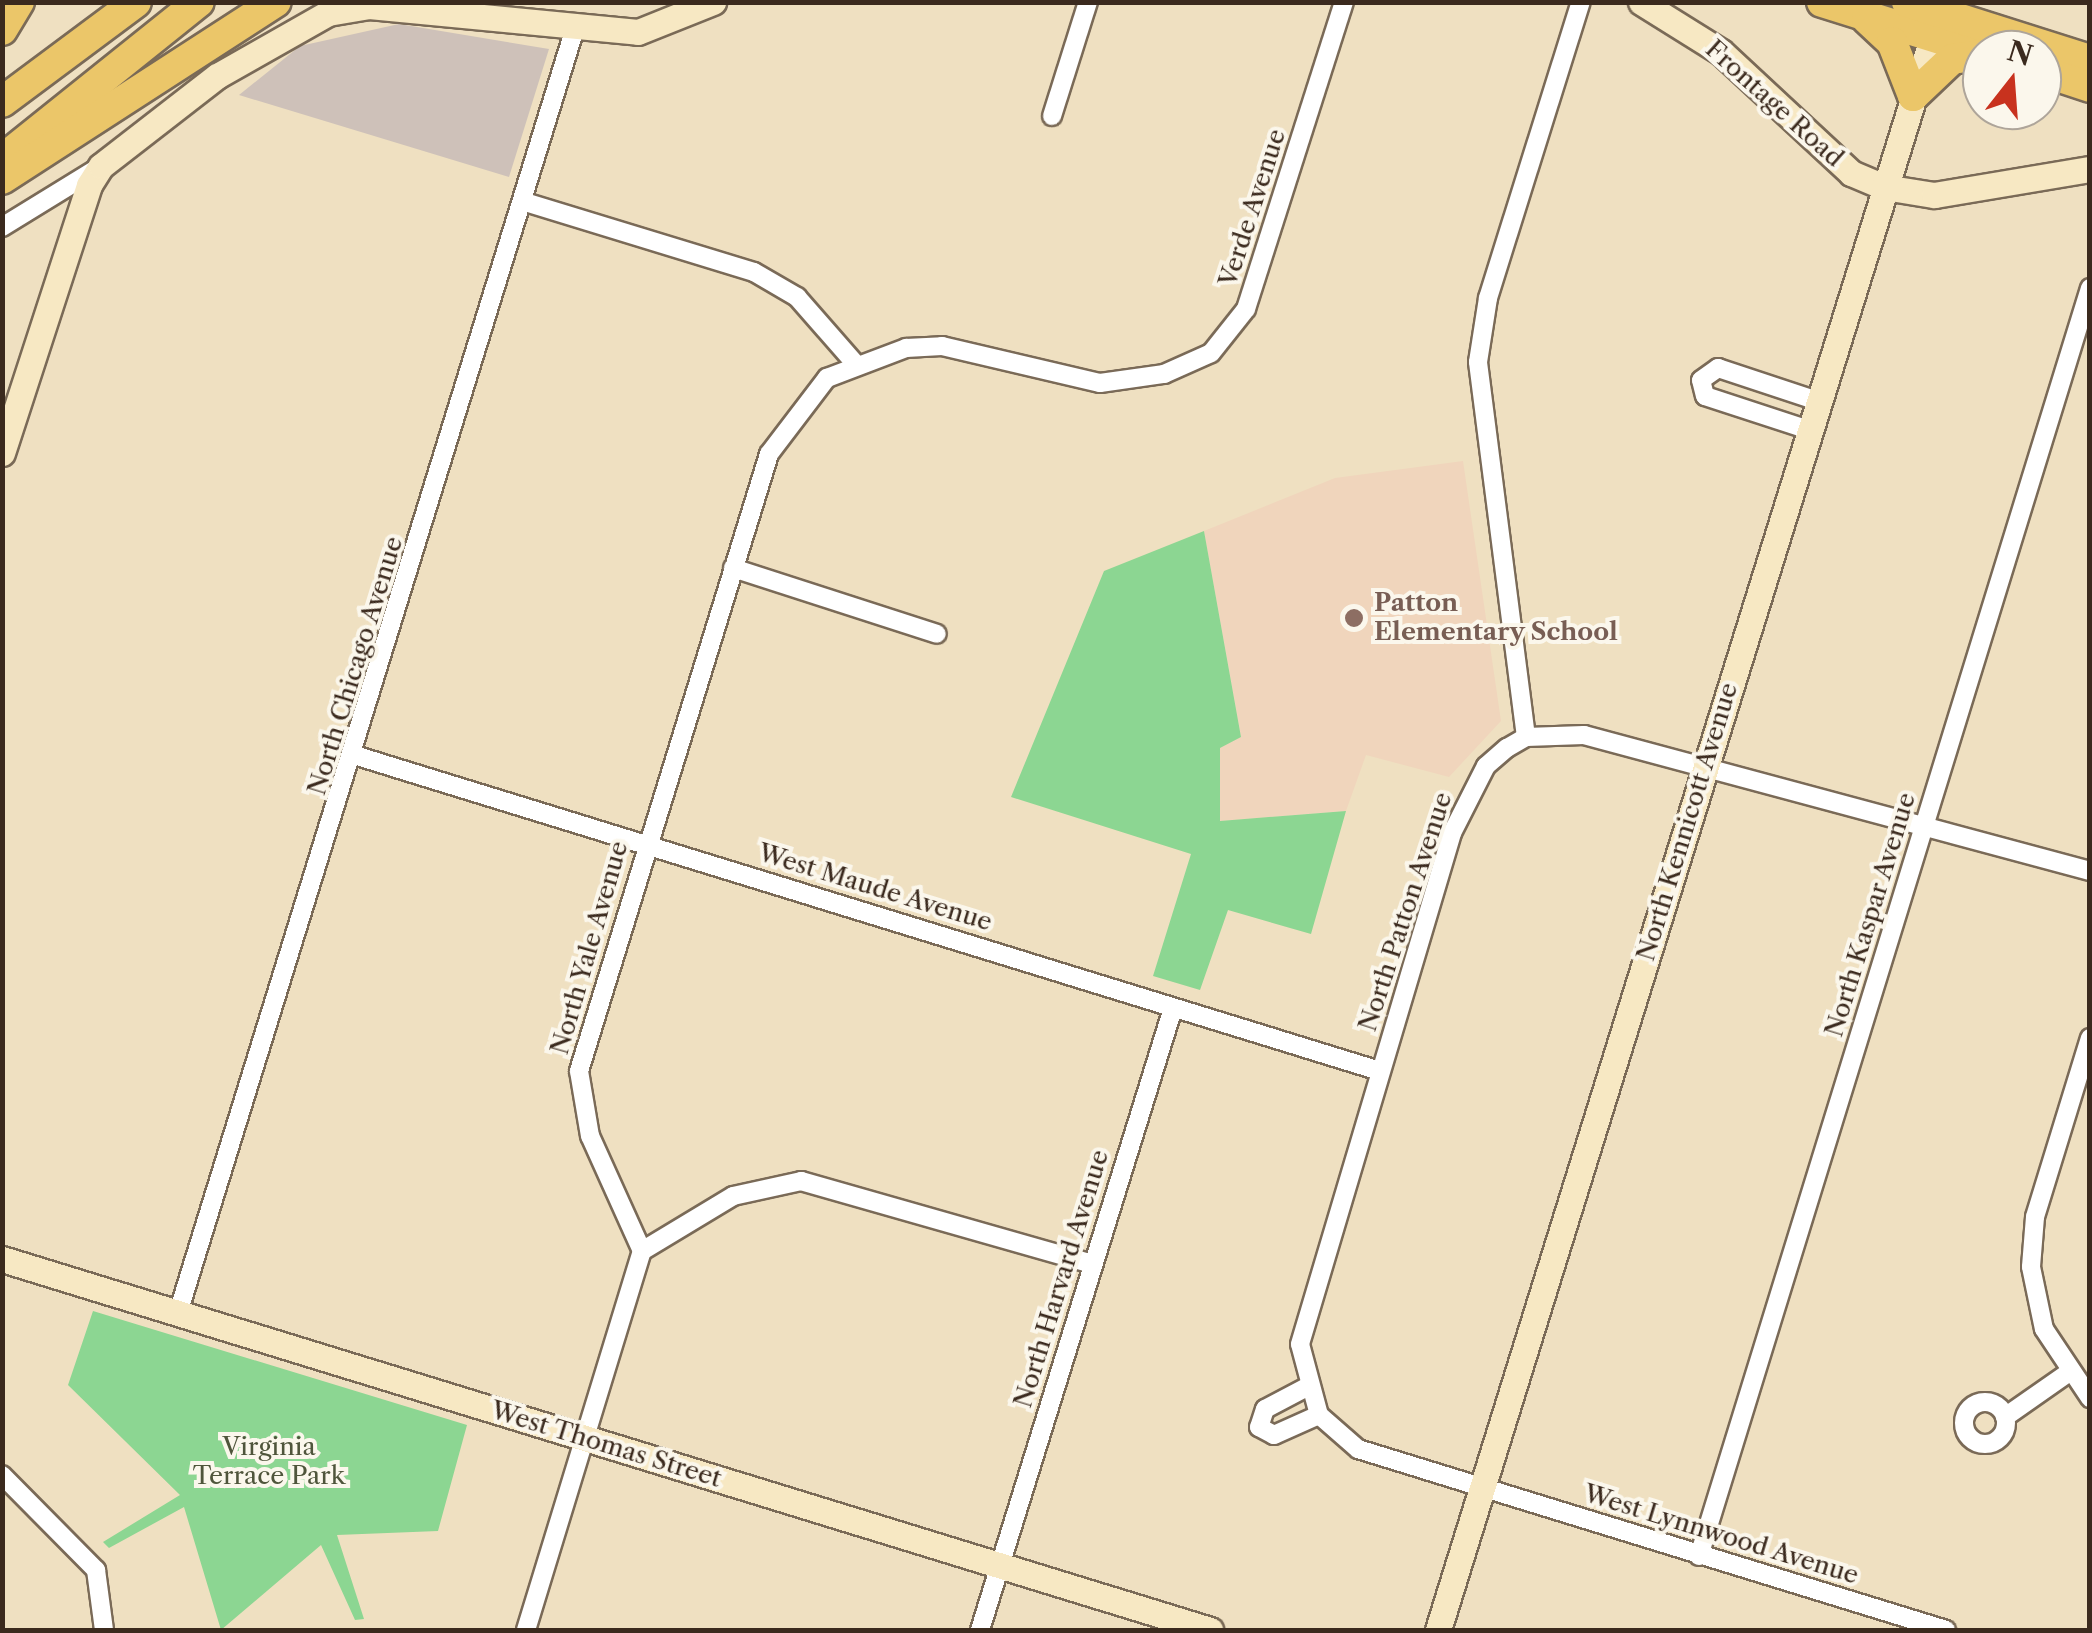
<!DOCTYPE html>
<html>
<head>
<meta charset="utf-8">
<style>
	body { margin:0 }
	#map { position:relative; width:2092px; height:1633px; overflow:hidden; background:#efe0c1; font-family:"Libre Caslon Text",serif }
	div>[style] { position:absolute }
	.built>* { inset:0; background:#f0d5bc }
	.industrial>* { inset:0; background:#cec1b9 }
	.green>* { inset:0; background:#8cd692 }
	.roads { filter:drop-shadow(2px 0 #7a6a57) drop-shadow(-2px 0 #7a6a57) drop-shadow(0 2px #7a6a57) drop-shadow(0 -2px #7a6a57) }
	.street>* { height:18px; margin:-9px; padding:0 9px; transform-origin:9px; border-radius:9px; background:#fff }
	.street>.ring { margin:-9px; padding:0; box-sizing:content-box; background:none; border:18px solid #fff; border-radius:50% }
	.secondary>* { height:25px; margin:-12.5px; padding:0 12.5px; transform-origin:12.5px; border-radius:12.5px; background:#f7e8c3 }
	.highway>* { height:30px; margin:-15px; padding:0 15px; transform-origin:15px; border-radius:15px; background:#ebc669 }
	.dots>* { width:28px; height:28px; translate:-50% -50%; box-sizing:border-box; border:5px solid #fbf7ec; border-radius:50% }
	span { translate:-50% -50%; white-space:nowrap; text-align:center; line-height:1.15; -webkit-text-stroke:8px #fbf7ec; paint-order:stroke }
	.street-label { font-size:25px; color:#3b2a1e }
	.education-label { font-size:25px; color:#785e54; font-weight:700 }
	.left { translate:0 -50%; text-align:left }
	.park-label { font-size:25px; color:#4f553b }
	.frame { position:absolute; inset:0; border:5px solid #3b2a1e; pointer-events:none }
	.north { position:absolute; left:1962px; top:30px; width:100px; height:100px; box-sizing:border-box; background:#fbf7ec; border:2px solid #aea59a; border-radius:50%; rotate:17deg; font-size:28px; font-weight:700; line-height:40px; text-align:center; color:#3b2a1e }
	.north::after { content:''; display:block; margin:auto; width:35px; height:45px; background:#c8321e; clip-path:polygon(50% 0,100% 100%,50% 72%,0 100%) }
</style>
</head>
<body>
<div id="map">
	<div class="built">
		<i style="clip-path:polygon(1463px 461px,1501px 721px,1449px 777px,1366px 755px,1346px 811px,1220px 821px,1220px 748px,1241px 736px,1204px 531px,1335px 478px)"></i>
	</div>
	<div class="industrial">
		<i style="clip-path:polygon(399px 24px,549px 49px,509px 177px,239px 95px,300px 46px)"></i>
	</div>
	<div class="green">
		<i style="clip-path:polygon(1204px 531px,1241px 737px,1220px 748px,1220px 821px,1346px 811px,1311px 934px,1228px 910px,1200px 990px,1153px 976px,1191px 854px,1011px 797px,1104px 571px)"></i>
		<i style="clip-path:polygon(93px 1311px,467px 1425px,438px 1531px,337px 1535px,364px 1619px,355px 1620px,321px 1545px,221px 1630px,184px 1507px,109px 1548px,103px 1542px,180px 1495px,68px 1385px)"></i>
	</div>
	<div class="roads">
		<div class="street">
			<i style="left:1052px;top:116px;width:120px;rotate:-72.5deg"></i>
			<i style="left:525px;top:202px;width:239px;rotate:17deg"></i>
			<i style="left:754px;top:272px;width:50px;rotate:30.2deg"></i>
			<i style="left:797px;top:297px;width:86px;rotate:48.8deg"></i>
			<i style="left:2px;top:227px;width:116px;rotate:-31.6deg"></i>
			<i style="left:1809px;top:430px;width:109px;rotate:-161.9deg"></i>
			<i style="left:1705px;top:396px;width:16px;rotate:-104deg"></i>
			<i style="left:1701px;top:380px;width:21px;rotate:-35deg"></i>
			<i style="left:1718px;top:368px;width:105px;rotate:18.3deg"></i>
			<i style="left:733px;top:568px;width:214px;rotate:17.9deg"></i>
			<i style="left:1526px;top:737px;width:378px;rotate:-97.3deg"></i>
			<i style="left:1478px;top:362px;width:65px;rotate:-81.1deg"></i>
			<i style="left:1488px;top:298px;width:310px;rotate:-72.6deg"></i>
			<i style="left:354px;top:755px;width:1074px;rotate:17.12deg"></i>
			<i style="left:2090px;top:1038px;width:187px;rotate:107.1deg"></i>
			<i style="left:2035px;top:1217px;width:50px;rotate:94.6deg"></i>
			<i style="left:2031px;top:1267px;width:63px;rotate:78.2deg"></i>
			<i style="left:2044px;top:1329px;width:83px;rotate:56.3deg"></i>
			<i style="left:642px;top:1251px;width:106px;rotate:-31.1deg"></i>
			<i style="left:733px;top:1196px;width:70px;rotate:-12.4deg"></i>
			<i style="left:801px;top:1181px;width:303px;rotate:15.9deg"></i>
			<i style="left:178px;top:1313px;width:1342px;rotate:-72.83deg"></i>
			<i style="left:1305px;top:1388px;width:45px;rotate:152.3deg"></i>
			<i style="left:1265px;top:1409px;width:19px;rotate:108deg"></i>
			<i style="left:1259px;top:1427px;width:17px;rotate:28deg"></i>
			<i style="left:1274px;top:1435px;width:49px;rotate:-24deg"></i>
			<i class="ring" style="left:1964px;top:1402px;width:24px;height:24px"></i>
			<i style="left:2005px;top:1417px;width:77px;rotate:-34.9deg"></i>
			<i style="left:2px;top:1475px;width:134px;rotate:45.3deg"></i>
			<i style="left:96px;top:1570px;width:61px;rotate:82.4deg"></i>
			<i style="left:1699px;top:1556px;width:1327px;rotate:-72.86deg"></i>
			<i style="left:526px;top:1630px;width:396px;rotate:-73deg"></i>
			<i style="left:642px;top:1251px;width:126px;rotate:-114.3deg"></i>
			<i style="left:590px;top:1136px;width:66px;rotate:-99.6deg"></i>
			<i style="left:579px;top:1071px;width:646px;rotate:-72.88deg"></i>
			<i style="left:769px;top:454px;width:96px;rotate:-52.7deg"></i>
			<i style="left:827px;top:378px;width:85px;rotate:-20.8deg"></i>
			<i style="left:906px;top:348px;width:36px;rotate:-3deg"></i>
			<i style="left:942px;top:346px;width:162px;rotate:13.2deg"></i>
			<i style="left:1100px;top:383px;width:65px;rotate:-8deg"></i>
			<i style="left:1164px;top:374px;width:51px;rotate:-24.1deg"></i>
			<i style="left:1211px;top:353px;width:56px;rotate:-51.5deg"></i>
			<i style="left:1246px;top:309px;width:322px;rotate:-72.3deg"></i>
			<i style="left:980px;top:1630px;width:651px;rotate:-72.76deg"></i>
			<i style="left:1946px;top:1630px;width:615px;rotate:-162.89deg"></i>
			<i style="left:1358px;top:1449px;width:52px;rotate:-138.9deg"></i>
			<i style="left:1319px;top:1415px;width:73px;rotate:-105deg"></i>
			<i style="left:1300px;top:1344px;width:533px;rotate:-73.43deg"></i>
			<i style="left:1452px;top:833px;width:75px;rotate:-63.1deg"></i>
			<i style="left:1486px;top:766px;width:28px;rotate:-41deg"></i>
			<i style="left:1507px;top:748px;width:22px;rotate:-30deg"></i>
			<i style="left:1526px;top:737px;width:58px;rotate:-2deg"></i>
			<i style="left:1584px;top:735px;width:524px;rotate:15.04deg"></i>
		</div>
		<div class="secondary">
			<i style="left:1641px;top:2px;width:94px;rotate:32deg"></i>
			<i style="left:1721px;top:52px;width:178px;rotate:42.9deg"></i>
			<i style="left:1851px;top:173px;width:36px;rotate:23deg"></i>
			<i style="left:1884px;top:187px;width:51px;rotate:9.1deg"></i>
			<i style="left:1934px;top:195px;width:158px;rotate:-9.5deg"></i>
			<i style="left:2px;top:453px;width:282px;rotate:-72deg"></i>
			<i style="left:89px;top:185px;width:22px;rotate:-58deg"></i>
			<i style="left:101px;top:166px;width:147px;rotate:-37.8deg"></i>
			<i style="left:217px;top:76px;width:128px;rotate:-29.6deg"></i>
			<i style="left:328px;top:13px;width:42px;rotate:-9.7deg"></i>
			<i style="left:369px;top:6px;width:270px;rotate:5.5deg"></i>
			<i style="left:638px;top:32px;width:81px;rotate:-21.8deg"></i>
			<i style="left:2px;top:1259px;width:1264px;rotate:17.07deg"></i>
			<i style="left:1438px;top:1630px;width:1684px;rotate:-72.76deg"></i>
		</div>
		<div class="highway">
			<i style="left:1822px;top:2px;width:168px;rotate:17.4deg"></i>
			<i style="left:1907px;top:2px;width:192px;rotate:17.6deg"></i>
			<i style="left:1867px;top:19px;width:34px;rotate:43deg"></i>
			<i style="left:1892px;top:42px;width:58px;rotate:68.7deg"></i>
			<i style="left:2px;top:30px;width:33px;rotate:-59deg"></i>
			<i style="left:2042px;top:71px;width:51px;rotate:18.4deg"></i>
			<i style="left:1913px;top:96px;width:54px;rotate:-43.5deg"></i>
			<i style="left:1952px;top:59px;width:30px;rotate:-8deg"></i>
			<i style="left:2px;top:102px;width:167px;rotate:-36.7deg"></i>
			<i style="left:9px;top:154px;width:243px;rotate:-38.7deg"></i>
			<i style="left:2px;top:179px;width:326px;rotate:-32.9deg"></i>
		</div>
	</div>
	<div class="dots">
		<i style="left:1354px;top:618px;background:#8d6e63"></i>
	</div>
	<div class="street-label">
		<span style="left:1774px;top:104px;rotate:42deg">Frontage Road</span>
		<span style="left:1253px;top:208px;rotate:-72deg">Verde Avenue</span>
		<span style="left:356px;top:666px;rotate:-73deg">North Chicago Avenue</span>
		<span style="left:1688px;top:822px;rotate:-73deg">North Kennicott Avenue</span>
		<span style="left:875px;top:888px;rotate:17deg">West Maude Avenue</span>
		<span style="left:1406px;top:912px;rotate:-72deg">North Patton Avenue</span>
		<span style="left:1871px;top:915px;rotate:-73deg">North Kaspar Avenue</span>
		<span style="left:590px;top:948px;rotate:-74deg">North Yale Avenue</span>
		<span style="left:1062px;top:1279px;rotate:-73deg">North Harvard Avenue</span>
		<span style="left:606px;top:1445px;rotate:17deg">West Thomas Street</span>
		<span style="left:1721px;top:1535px;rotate:17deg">West Lynnwood Avenue</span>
	</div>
	<div class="education-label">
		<span class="left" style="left:1374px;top:618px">Patton<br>Elementary School</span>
	</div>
	<div class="park-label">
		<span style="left:269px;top:1462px">Virginia<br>Terrace Park</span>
	</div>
	<div class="frame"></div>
	<div class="north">N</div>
</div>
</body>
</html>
